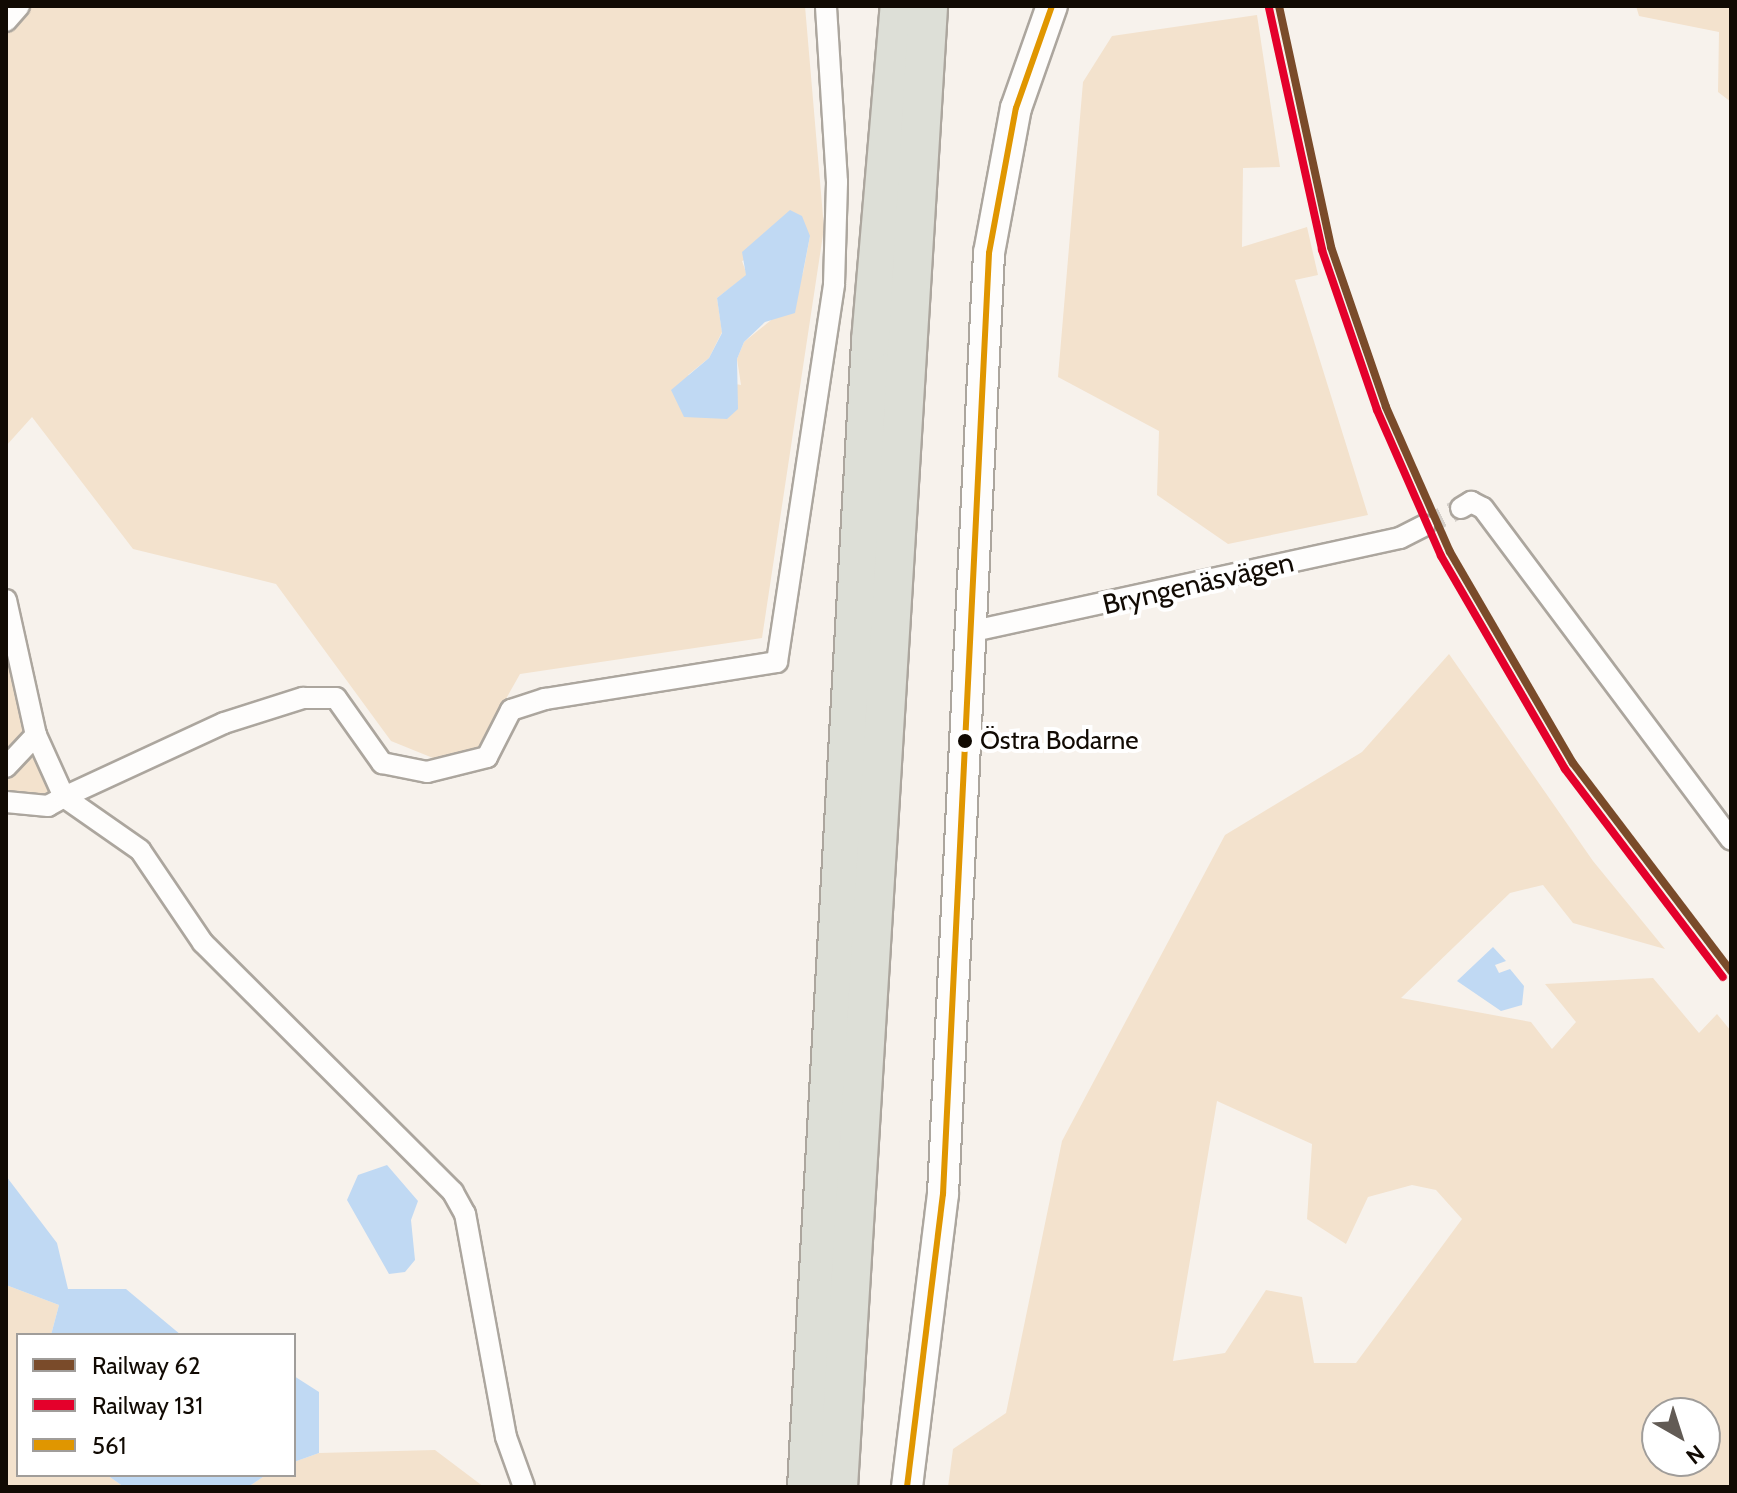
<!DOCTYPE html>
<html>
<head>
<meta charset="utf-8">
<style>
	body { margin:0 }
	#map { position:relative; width:1737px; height:1493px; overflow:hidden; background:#f7f2ec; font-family:Cabin,sans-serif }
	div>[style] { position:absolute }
	.green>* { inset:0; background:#f3e2cd }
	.water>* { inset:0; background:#c0d9f3 }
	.street-tunnel>* { height:20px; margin-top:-10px; transform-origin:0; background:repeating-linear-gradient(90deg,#d4cfc9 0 20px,transparent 0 30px) }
	.roads { filter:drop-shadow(2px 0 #aca69e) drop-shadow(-2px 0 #aca69e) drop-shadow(0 2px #aca69e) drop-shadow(0 -2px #aca69e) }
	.street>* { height:20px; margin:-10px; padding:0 10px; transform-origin:10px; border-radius:10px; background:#fefdfc }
	.secondary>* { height:30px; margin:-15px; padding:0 15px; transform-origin:15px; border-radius:15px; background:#fefdfc }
	.highway>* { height:38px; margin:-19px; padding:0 19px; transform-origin:19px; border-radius:19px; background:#dddfd7 }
	.bus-1>* { height:6px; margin:-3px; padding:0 3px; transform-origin:3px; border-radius:3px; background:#e09600 }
	.rail-1>* { height:8px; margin:-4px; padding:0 4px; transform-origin:4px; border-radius:4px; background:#7a4b2a }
	.rail-2>* { height:8px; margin:-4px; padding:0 4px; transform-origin:4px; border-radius:4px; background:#e4002b }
	.dots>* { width:22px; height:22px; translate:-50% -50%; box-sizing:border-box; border:4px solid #fff; border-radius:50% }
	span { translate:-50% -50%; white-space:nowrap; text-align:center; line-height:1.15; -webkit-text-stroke:8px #fff; paint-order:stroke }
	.bus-label { font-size:26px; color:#110a03 }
	.left { translate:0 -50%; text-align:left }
	.street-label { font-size:28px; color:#110a03 }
	.frame { position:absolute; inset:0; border:8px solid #110a03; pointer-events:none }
	.legend { position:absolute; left:16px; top:1333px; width:280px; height:144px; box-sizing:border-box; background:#fff; border:2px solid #a09d9a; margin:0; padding:10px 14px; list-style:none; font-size:24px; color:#110a03 }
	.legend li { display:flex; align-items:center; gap:16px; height:40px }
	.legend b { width:40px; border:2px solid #a09d9a }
	.north { position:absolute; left:1641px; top:1397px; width:80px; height:80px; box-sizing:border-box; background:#fff; border:2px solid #a09d9a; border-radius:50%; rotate:141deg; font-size:22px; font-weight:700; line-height:32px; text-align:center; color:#110a03 }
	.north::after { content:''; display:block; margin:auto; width:28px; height:36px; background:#625b55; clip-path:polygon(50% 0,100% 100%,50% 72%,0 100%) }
</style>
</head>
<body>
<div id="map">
	<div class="green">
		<i style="clip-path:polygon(evenodd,6px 6px,805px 6px,824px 228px,762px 638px,520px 674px,475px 754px,433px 758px,391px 741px,276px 584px,133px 549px,32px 417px,6px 446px,6px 6px,810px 236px,803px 273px,776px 316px,744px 342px,737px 359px,741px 385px,688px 375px,709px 358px,722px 332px,717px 298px,747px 275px,742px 261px,810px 236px)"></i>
		<i style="clip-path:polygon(1636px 6px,1731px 6px,1731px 102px,1718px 92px,1719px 32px,1639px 16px)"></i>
		<i style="clip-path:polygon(1257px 15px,1280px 167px,1243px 168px,1242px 247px,1307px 227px,1318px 275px,1295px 280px,1368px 515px,1228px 544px,1157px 495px,1159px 431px,1058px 377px,1083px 82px,1112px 36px)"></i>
		<i style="clip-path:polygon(6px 619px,23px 734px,52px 796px,6px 808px)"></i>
		<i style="clip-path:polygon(evenodd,1449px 654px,1593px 861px,1665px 949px,1573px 923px,1543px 885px,1510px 893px,1401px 998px,1531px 1022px,1552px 1049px,1576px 1022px,1545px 984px,1653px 978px,1699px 1033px,1717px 1014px,1731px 1031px,1731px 1487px,948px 1487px,953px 1449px,1006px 1413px,1062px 1141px,1225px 835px,1362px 752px,1449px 654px,1217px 1101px,1312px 1144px,1307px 1219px,1346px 1244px,1368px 1197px,1412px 1185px,1436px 1190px,1462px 1219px,1356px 1363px,1314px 1363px,1302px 1297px,1266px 1290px,1225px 1353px,1173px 1361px,1217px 1101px,1449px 654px,1705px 1413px,1705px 1461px,1657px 1461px,1657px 1413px,1705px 1413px)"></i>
		<i style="clip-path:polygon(6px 1285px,59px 1305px,51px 1335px,18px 1335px,18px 1475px,107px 1475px,124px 1487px,6px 1487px)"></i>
		<i style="clip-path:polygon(435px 1450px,484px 1487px,248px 1487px,266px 1475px,294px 1475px,294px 1462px,319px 1453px)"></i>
	</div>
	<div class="water">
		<i style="clip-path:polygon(790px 210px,802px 216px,810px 236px,795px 313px,765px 322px,744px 342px,737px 359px,738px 409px,727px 419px,684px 417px,671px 390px,709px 358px,722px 333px,717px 298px,746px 275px,742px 252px)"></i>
		<i style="clip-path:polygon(1493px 947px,1506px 961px,1495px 965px,1499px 973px,1510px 969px,1524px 986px,1522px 1005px,1501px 1011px,1457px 981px)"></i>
		<i style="clip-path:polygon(387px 1165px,418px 1201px,411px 1220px,415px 1260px,405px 1272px,389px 1274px,347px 1200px,358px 1175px)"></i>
		<i style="clip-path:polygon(6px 1176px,57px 1243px,68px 1289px,126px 1289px,181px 1335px,51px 1335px,59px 1305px,6px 1285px)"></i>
		<i style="clip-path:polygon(294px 1376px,319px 1392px,319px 1453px,294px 1462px)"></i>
		<i style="clip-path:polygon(107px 1475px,266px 1475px,248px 1487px,124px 1487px)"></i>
	</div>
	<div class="street-tunnel">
		<i style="left:1424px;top:526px;width:41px;rotate:-25.9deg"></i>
	</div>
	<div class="roads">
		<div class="street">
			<i style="left:6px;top:21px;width:20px;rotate:-49deg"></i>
			<i style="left:1461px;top:508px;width:12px;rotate:-31deg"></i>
			<i style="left:1471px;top:502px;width:13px;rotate:27deg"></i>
			<i style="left:1483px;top:508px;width:414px;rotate:53.2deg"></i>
			<i style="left:6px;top:600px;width:138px;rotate:77.5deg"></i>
			<i style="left:36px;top:735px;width:68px;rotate:65.7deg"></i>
			<i style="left:64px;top:797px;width:18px;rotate:151deg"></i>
			<i style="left:48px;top:806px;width:42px;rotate:-174.6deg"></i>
			<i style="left:969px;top:632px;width:441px;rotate:-12.3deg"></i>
			<i style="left:1400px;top:538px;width:27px;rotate:-27deg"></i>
			<i style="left:6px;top:767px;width:44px;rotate:-46.8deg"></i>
			<i style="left:524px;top:1487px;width:53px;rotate:-109.8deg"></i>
			<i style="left:506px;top:1437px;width:227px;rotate:-100.4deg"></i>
			<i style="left:465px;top:1214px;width:25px;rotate:-119deg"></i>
			<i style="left:453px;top:1192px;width:353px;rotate:-135.1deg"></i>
			<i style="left:203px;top:943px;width:112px;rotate:-124.1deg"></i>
			<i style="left:140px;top:850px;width:93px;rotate:-145.1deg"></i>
			<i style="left:64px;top:797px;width:176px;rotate:-24.8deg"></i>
			<i style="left:224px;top:723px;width:83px;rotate:-17.6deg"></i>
			<i style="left:303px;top:698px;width:33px"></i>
			<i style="left:336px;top:698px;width:80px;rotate:54.7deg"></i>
			<i style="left:382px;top:763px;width:46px;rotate:11.3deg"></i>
			<i style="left:427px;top:772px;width:62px;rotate:-14deg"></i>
			<i style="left:487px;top:757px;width:53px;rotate:-62.9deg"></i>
			<i style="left:511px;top:710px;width:36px;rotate:-18deg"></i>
			<i style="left:545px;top:699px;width:235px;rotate:-9.1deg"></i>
			<i style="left:777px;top:662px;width:382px;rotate:-81.4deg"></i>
			<i style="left:834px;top:284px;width:102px;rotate:-88.3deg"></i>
			<i style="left:837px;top:182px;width:176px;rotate:-93.6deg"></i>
		</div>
		<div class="secondary">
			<i style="left:907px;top:1487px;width:295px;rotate:-83deg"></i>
			<i style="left:943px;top:1194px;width:942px;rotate:-87.2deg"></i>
			<i style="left:989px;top:253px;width:147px;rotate:-79.5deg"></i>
			<i style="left:1016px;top:108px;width:108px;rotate:-70.6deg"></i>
		</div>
		<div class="highway">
			<i style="left:807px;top:1487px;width:1148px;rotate:-86.8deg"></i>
			<i style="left:871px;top:341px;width:336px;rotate:-85.1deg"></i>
			<i style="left:838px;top:1487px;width:1484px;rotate:-86.52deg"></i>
		</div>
	</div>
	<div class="bus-1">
		<i style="left:907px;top:1487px;width:295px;rotate:-83deg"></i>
		<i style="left:943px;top:1194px;width:942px;rotate:-87.2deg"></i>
		<i style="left:989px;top:253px;width:147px;rotate:-79.5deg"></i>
		<i style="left:1016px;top:108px;width:108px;rotate:-70.6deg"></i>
	</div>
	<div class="rail-1">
		<i style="left:1279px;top:6px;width:247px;rotate:77.8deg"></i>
		<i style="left:1331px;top:247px;width:169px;rotate:71deg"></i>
		<i style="left:1386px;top:407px;width:158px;rotate:66.2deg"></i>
		<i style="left:1450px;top:552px;width:244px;rotate:59.8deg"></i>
		<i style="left:1573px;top:763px;width:261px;rotate:52.8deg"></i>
	</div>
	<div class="rail-2">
		<i style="left:1269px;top:8px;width:248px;rotate:77.6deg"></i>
		<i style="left:1322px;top:250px;width:169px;rotate:71deg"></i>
		<i style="left:1377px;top:410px;width:159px;rotate:66.3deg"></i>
		<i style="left:1441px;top:556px;width:246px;rotate:59.8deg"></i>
		<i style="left:1565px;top:769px;width:261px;rotate:52.8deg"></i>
	</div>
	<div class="dots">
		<i style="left:965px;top:741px;background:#110a03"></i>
	</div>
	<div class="bus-label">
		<span class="left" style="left:980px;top:741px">Östra Bodarne</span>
	</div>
	<div class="street-label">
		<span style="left:1198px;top:583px;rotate:-13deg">Bryngenäsvägen</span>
	</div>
	<div class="frame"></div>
	<ul class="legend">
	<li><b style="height:10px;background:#7a4b2a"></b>Railway 62</li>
	<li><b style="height:10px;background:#e4002b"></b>Railway 131</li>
	<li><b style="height:10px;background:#e09600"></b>561</li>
	</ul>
	<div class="north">N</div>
</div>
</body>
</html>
